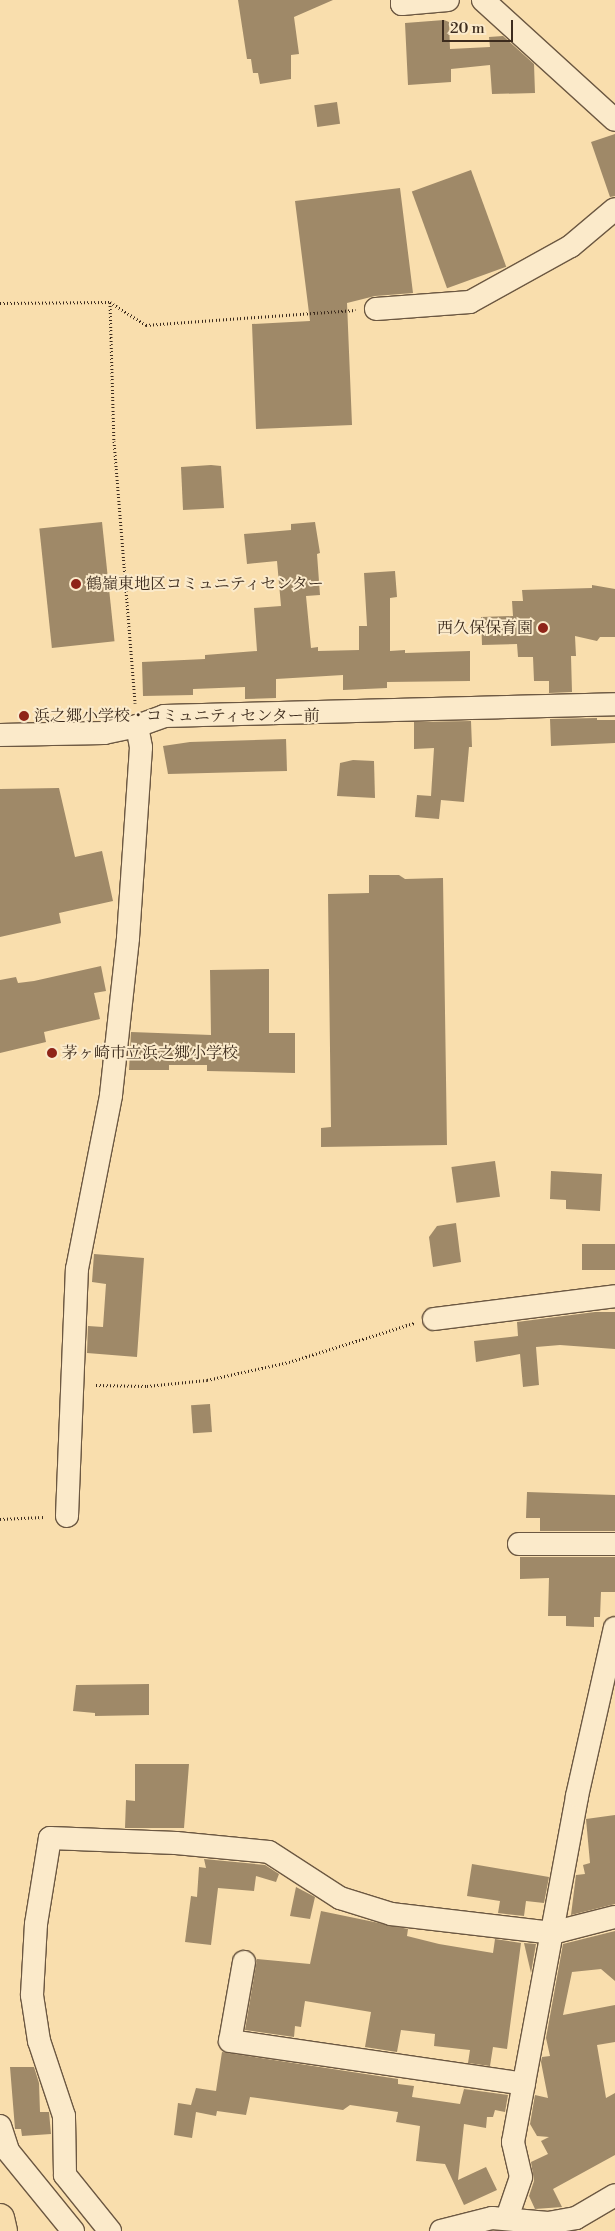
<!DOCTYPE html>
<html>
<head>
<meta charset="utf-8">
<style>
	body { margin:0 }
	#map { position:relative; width:615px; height:2231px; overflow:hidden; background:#f9dead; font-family:"Libre Bodoni","Noto Serif JP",serif }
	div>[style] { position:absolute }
	.building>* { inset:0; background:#9f8968; transform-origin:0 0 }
	.path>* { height:3px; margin-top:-1.5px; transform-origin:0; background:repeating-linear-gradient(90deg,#3d2c1e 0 1px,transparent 0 3.5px) }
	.roads { filter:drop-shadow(1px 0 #6c5842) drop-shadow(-1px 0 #6c5842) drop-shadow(0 1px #6c5842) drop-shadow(0 -1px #6c5842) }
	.minor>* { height:22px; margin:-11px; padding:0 11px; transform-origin:11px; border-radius:11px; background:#fbeaca }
	.highway>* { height:28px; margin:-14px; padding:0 14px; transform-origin:14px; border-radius:14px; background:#f9dead }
	.dots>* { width:14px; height:14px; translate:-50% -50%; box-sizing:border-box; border:2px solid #fbeaca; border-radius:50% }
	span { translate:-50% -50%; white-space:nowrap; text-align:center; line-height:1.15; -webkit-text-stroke:4px #fbeaca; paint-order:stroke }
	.poi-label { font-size:16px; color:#3d2c1e }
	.left { translate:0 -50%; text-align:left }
	.right { translate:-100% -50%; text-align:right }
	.scale { position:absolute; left:442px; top:20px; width:71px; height:22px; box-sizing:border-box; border:2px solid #3d2c1e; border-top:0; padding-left:6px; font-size:15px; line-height:18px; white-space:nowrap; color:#3d2c1e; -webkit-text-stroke:4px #fbeaca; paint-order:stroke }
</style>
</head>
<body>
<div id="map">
	<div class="building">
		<i style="clip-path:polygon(238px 0,333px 0,294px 17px,299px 54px,291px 55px,291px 79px,260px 84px,258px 73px,253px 73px,251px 59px,247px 59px)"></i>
		<i style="clip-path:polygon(444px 20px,449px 22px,450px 49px,490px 47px,489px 37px,503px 36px,534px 64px,535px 93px,492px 94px,490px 65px,451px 69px,451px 82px,408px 85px,405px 23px)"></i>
		<i style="left:337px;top:102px;width:22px;height:23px;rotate:82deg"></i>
		<i style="clip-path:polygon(615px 134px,615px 196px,610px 197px,591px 142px)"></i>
		<i style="left:471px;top:170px;width:103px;height:63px;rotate:70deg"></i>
		<i style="clip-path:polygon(400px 188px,413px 293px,375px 296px,347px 303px,352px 425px,256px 429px,252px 324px,310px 321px,295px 201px)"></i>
		<i style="clip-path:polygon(211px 465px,221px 466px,224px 508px,183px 510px,181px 467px)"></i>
		<i style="left:102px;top:522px;width:120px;height:63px;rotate:84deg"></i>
		<i style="clip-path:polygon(315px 522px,320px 553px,317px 554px,320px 595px,306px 596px,311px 648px,318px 647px,318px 651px,359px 650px,359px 626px,367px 626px,364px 573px,395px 571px,397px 597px,390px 598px,390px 651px,405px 650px,405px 653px,470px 651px,470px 681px,387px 682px,387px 688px,343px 690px,343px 675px,276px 679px,276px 698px,245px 699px,245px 687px,193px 689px,193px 695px,143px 696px,142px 662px,205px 659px,205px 655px,257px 651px,254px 608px,281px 606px,277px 561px,247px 564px,244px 534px,291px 530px,291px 524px)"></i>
		<i style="clip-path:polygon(592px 585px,615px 589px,615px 637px,600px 637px,597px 641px,575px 636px,576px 656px,571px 656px,572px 692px,549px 693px,549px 681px,534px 681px,533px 657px,518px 657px,517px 644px,482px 645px,481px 617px,513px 616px,512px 601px,523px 601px,522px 590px,592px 588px)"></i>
		<i style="clip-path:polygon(597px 718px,597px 720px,615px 720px,615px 743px,551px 746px,550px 719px)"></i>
		<i style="clip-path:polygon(471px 721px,472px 747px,469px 747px,464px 802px,441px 800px,439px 819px,415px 817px,417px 795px,431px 796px,434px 748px,414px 749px,414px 722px)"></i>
		<i style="clip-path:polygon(286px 739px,287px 771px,168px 774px,163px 746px,190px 742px)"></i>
		<i style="clip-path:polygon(353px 760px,374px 761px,375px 798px,337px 796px,340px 763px)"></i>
		<i style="clip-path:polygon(59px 788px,75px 857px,102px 851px,113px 901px,59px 913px,61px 923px,0 937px,0 789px)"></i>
		<i style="clip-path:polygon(369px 875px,399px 875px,405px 879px,443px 878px,447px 1145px,321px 1147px,321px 1128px,331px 1127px,328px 894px,369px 893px)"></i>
		<i style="clip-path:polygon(101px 966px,106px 991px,94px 993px,100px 1019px,44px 1032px,46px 1042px,0 1053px,0 980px,16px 977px,18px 983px,34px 981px)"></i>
		<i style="clip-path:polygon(269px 969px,269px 1033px,295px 1033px,295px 1073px,207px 1071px,207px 1065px,169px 1065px,169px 1070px,129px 1070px,131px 1032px,211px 1035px,210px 970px)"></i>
		<i style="left:495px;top:1161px;width:36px;height:44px;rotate:82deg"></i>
		<i style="clip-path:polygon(551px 1171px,602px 1174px,600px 1211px,566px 1209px,566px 1200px,550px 1199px)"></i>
		<i style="clip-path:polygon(456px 1223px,461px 1262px,433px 1267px,429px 1237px,437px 1226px)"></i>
		<i style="left:615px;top:1244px;width:26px;height:33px;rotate:90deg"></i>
		<i style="clip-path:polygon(94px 1254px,144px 1258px,137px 1357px,87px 1353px,88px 1326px,103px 1327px,106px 1284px,92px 1282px)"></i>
		<i style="clip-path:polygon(595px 1312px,615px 1312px,615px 1349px,560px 1345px,536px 1347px,539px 1385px,523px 1387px,520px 1354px,476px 1362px,474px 1341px,518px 1336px,517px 1322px)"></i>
		<i style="left:210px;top:1404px;width:28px;height:19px;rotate:86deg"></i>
		<i style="clip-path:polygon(527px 1492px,615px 1495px,615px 1531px,540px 1531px,540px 1518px,526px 1518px)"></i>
		<i style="clip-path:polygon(520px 1557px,615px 1557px,615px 1592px,601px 1592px,600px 1617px,594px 1617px,594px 1627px,566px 1626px,566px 1616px,548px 1616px,549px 1578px,520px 1579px)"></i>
		<i style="clip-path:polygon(149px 1684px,149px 1715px,95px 1716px,95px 1713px,73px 1711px,76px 1685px)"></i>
		<i style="clip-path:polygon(135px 1764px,189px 1764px,184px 1828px,125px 1828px,126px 1800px,135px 1801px)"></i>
		<i style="clip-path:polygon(615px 1815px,615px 1904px,571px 1915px,576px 1875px,585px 1874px,583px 1865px,590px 1863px,586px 1819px)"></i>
		<i style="clip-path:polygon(204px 1859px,265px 1865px,279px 1874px,276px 1882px,256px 1876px,254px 1891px,218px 1888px,211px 1945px,185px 1942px,191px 1896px,197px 1897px,199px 1867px,206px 1868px)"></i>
		<i style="clip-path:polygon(472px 1864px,549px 1877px,544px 1903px,526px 1901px,524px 1916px,498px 1913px,500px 1901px,467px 1896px)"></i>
		<i style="clip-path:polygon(296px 1887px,315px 1897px,310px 1919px,290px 1916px)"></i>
		<i style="clip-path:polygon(321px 1911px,408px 1929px,407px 1936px,439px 1944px,493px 1953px,495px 1939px,521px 1943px,507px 2049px,493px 2047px,490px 2066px,468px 2063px,470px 2050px,434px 2046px,435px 2034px,401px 2030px,397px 2052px,365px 2047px,371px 2012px,305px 2001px,301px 2027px,295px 2026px,294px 2037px,245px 2030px,257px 1959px,310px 1964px)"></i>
		<i style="clip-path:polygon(615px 1931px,615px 1981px,601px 1969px,572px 1972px,563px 2015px,615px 2005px,615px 2042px,597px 2045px,606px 2098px,615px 2093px,615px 2155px,553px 2189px,562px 2207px,535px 2209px,529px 2196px,534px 2181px,531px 2162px,548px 2154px,541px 2141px,549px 2137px,537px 2136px,530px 2124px,535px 2095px,548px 2098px,541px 2062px,542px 2057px,550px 2056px,546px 2038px,563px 1944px)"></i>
		<i style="clip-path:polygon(524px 1943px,536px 1944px,531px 1973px)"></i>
		<i style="clip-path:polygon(222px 2052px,398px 2079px,398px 2084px,414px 2086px,412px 2097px,460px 2104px,464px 2089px,508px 2095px,505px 2112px,495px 2110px,493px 2117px,487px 2117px,486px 2128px,464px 2124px,458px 2180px,486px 2167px,497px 2190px,464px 2205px,445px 2164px,416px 2161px,420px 2126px,396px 2122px,398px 2112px,350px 2105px,343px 2110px,250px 2097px,246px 2115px,217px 2111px,216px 2116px,196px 2112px,192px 2138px,174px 2135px,178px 2103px,191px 2105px,196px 2088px,216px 2091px)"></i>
		<i style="clip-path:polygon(10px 2067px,34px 2067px,39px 2083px,40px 2112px,49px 2112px,51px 2134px,22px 2136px,21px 2129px,15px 2129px)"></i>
	</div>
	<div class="path">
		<i style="left:110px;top:302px;width:139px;rotate:88.4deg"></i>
		<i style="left:114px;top:441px;width:263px;rotate:85.4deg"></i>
		<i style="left:0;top:303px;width:110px;rotate:-0.5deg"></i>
		<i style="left:110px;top:302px;width:43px;rotate:32.6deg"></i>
		<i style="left:146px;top:325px;width:210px;rotate:-4.1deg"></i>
		<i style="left:96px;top:1385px;width:51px;rotate:1.1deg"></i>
		<i style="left:147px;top:1386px;width:60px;rotate:-5.7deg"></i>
		<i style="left:207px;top:1380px;width:84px;rotate:-12.4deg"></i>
		<i style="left:289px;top:1362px;width:131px;rotate:-17.3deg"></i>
		<i style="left:0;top:1519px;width:44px;rotate:-2.6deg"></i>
	</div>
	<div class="roads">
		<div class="minor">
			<i style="left:402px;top:0;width:4px;rotate:90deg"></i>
			<i style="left:402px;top:4px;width:46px;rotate:-5deg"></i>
			<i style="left:483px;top:0;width:178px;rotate:42.3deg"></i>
			<i style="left:376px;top:309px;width:94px;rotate:-4.3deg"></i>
			<i style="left:470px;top:302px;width:115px;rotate:-29deg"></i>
			<i style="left:571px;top:246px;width:57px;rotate:-40.1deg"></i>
			<i style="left:0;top:735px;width:104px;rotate:-1.1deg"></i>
			<i style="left:104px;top:733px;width:34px;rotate:-12deg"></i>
			<i style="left:137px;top:726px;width:29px;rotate:-20deg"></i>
			<i style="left:164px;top:716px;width:451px;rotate:-1.5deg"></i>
			<i style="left:434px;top:1319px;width:182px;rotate:-7.2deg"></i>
			<i style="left:67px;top:1516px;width:247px;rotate:-87.7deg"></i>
			<i style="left:77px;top:1269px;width:177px;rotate:-78.9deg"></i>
			<i style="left:111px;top:1095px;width:158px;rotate:-83.8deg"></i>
			<i style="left:128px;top:938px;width:191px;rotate:-86.1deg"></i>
			<i style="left:141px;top:747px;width:21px;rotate:-101deg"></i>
			<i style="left:519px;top:1544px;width:96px"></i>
			<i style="left:244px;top:1962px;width:80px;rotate:100deg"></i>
			<i style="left:230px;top:2041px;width:297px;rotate:8.3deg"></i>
			<i style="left:0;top:2126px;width:26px;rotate:72deg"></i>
			<i style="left:8px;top:2151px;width:103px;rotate:50.9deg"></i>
			<i style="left:507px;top:2218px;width:43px;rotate:-71.1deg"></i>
			<i style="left:521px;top:2177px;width:36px;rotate:-103deg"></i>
			<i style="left:513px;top:2142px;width:352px;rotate:-79.5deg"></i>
			<i style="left:577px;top:1796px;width:172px;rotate:-77.3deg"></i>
			<i style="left:110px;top:2231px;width:72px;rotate:-128.8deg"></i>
			<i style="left:65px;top:2175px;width:59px;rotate:-91deg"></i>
			<i style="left:64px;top:2116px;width:79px;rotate:-108.4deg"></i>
			<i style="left:39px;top:2041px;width:47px;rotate:-98.7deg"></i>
			<i style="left:32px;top:1995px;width:71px;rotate:-86.8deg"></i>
			<i style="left:36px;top:1924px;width:87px;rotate:-80.8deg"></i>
			<i style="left:50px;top:1838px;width:126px;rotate:2.3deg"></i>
			<i style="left:176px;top:1843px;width:93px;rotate:5.5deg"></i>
			<i style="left:269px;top:1852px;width:85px;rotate:32.9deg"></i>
			<i style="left:340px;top:1898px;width:53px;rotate:17.4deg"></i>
			<i style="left:391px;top:1914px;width:162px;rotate:6.7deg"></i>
			<i style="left:552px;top:1933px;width:65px;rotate:-14.3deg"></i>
			<i style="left:441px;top:2231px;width:53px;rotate:-14.3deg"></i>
			<i style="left:492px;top:2218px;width:56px;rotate:5.1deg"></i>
			<i style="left:548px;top:2223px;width:28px;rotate:-10deg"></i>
			<i style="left:576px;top:2218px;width:45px;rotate:-30.5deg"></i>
		</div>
		<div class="highway">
			<i style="left:0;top:2218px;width:13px;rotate:77deg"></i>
		</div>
	</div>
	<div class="dots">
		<i style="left:76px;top:584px;background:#8f2418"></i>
		<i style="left:543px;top:628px;background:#8f2418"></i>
		<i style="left:24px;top:716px;background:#8f2418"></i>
		<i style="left:52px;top:1053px;background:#8f2418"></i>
	</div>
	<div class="poi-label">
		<span class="left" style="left:86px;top:584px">鶴嶺東地区コミュニティセンター</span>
		<span class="right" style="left:533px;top:628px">西久保保育園</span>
		<span class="left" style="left:34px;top:716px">浜之郷小学校・コミュニティセンター前</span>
		<span class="left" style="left:62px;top:1053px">茅ヶ崎市立浜之郷小学校</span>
	</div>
	<div class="scale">20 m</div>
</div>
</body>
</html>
